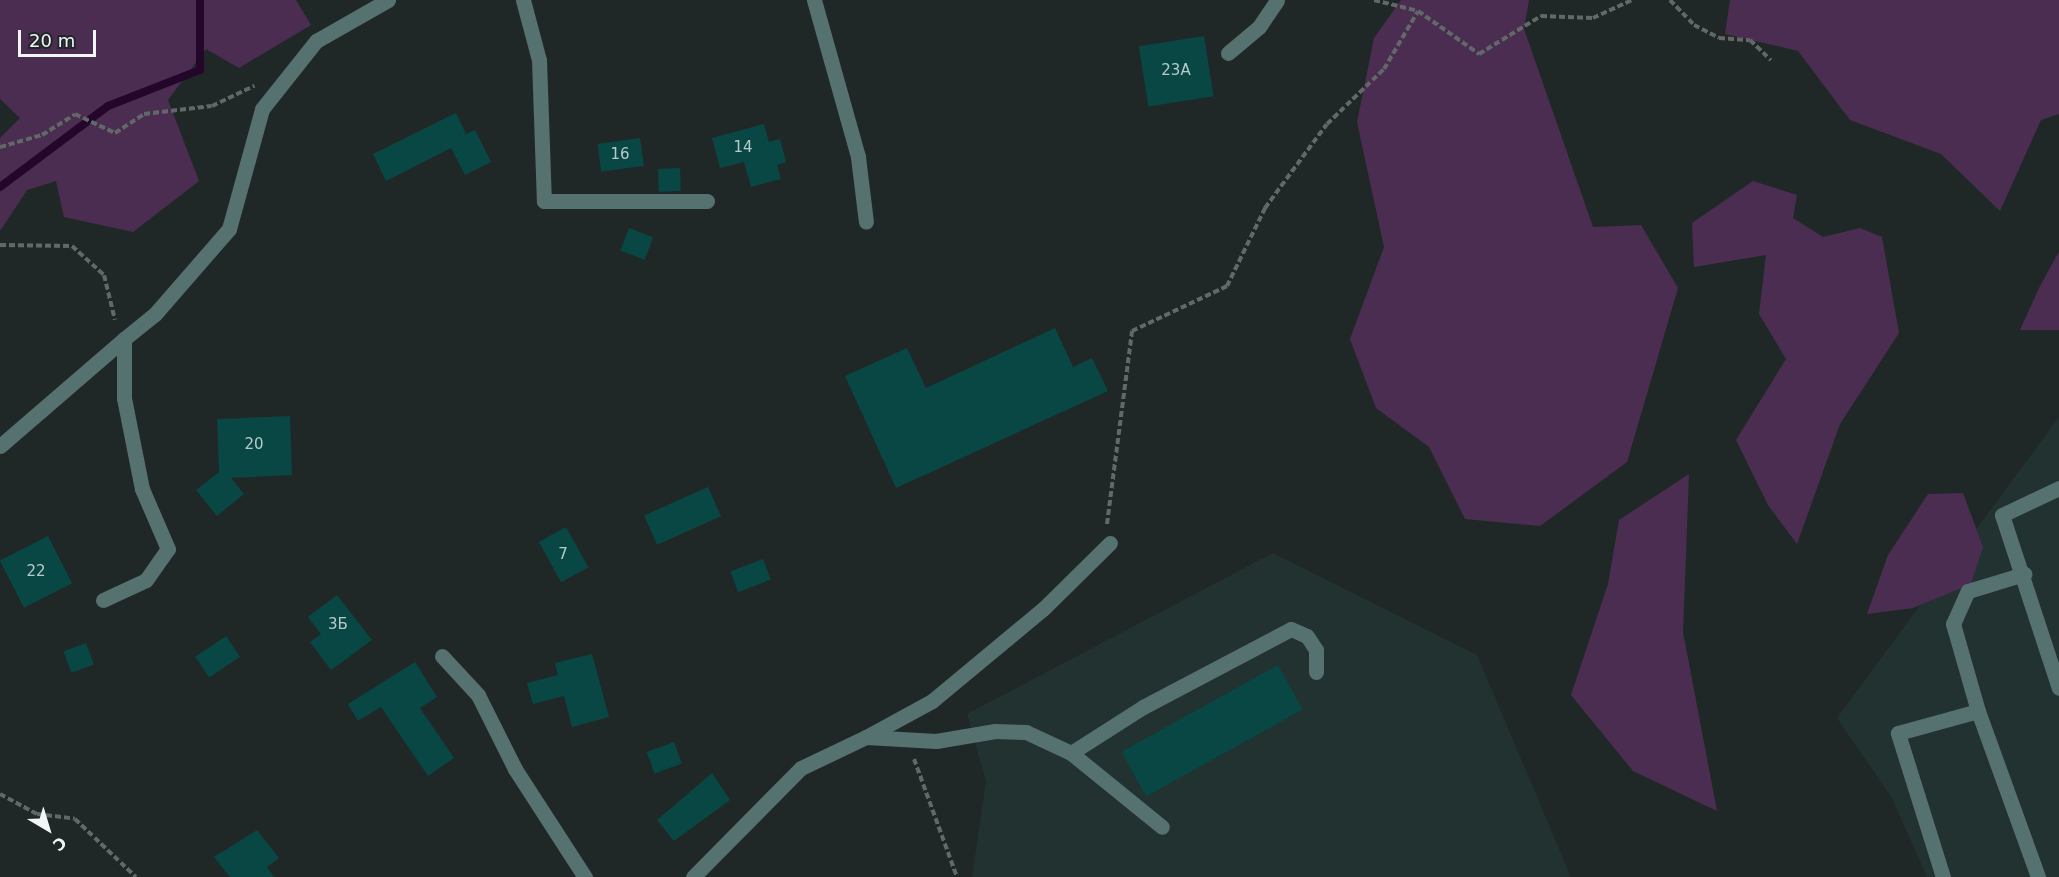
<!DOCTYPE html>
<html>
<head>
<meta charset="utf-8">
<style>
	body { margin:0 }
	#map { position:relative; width:2059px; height:877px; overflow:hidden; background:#202827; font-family:"DejaVu Sans",sans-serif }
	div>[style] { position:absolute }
	.built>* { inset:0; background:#213231 }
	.green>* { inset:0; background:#4b2d52 }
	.stream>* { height:8px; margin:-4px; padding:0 4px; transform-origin:4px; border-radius:4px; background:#230629 }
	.building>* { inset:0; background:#084744; transform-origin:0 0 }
	.path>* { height:4px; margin-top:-2px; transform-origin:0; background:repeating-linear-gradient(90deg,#616867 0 6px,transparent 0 9px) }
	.minor>* { height:15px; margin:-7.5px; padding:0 7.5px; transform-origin:7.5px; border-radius:7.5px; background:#567270 }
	span { translate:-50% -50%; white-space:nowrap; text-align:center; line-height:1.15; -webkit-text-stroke:4.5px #202827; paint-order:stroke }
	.number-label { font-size:15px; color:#b7caca }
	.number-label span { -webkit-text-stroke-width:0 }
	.north { position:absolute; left:18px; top:799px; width:60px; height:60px; -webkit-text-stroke:4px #202827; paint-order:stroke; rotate:142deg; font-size:16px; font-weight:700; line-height:24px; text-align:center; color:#f1f6f6 }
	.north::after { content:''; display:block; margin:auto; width:21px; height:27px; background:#f1f6f6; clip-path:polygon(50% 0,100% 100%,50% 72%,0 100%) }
	.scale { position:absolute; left:18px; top:30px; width:78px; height:27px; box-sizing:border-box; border:3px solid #f1f6f6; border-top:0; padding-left:8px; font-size:18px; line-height:21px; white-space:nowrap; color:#f1f6f6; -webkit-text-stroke:4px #202827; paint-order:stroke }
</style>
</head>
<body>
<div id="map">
	<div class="built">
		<i style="clip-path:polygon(2059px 417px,2059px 877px,1927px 877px,1892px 798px,1837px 718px)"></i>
		<i style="clip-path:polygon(1273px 553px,1477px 655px,1571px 877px,972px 877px,986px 781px,967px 714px)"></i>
	</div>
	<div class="green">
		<i style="clip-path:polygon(0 0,296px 0,311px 25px,239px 68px,206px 49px,168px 100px,199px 181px,133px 232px,64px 217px,56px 181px,27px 190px,0 231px,0 138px,20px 118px,0 99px)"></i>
		<i style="clip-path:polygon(1401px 0,1529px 0,1524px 29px,1593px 227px,1641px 225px,1678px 288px,1627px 462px,1540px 526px,1465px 519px,1429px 447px,1376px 408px,1350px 339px,1384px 247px,1357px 122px,1374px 38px)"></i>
		<i style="clip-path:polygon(1730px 0,2059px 0,2059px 114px,2041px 120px,2000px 211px,1941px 154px,1850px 120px,1798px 51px,1725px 34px)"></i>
		<i style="clip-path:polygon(1753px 181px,1797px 195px,1793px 218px,1823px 237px,1860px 228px,1882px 237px,1899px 333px,1840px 424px,1797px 544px,1768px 505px,1736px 440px,1786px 359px,1759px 314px,1766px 255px,1694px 267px,1692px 223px)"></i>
		<i style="clip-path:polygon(2059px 252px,2059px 330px,2020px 330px,2040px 286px)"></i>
		<i style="clip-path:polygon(1689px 474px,1683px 632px,1717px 811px,1633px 771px,1571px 695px,1608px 584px,1619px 520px)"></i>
		<i style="clip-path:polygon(1963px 493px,1983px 547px,1971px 584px,1913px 608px,1867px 614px,1888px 555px,1928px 494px)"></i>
	</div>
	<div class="stream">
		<i style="left:0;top:187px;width:135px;rotate:-36.9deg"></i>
		<i style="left:108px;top:106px;width:99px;rotate:-21.4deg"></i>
		<i style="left:200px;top:70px;width:70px;rotate:-90deg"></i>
	</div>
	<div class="building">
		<i style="left:1204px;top:36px;width:61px;height:66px;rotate:81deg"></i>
		<i style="clip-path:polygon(456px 113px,466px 134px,475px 130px,491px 162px,465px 175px,451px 148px,386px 181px,373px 154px)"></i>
		<i style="clip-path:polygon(764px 124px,769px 142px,780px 139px,786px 162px,777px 165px,781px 179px,751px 187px,744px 162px,720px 168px,712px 138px)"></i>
		<i style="left:640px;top:138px;width:28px;height:43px;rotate:82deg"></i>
		<i style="left:680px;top:168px;width:23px;height:22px;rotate:88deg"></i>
		<i style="left:629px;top:228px;width:26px;height:24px;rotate:21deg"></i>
		<i style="clip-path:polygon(1055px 328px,1073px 367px,1092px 358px,1108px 391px,896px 488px,845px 376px,907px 348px,926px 388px)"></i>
		<i style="clip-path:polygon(290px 416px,292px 475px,231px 478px,244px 494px,217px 516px,196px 490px,219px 472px,217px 419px)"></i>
		<i style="left:708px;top:487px;width:32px;height:70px;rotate:66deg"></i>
		<i style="left:566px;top:527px;width:46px;height:31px;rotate:61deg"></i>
		<i style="left:48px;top:536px;width:53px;height:54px;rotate:63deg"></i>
		<i style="left:763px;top:559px;width:22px;height:35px;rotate:69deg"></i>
		<i style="clip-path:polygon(337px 595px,372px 640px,331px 670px,310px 642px,321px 634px,308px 617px)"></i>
		<i style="left:226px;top:636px;width:25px;height:37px;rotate:56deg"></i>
		<i style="left:86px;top:643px;width:23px;height:24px;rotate:70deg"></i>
		<i style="clip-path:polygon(592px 654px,609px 717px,572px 727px,564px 696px,533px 704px,527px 683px,558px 675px,555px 663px)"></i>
		<i style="clip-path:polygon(415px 662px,437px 697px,420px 708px,454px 758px,428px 776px,381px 707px,358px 721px,348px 704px)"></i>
		<i style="left:1278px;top:665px;width:51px;height:179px;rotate:61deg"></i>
		<i style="left:674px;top:742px;width:23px;height:29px;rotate:70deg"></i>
		<i style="clip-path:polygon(712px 773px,730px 800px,674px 841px,657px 820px)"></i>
		<i style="clip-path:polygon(257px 830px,279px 858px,267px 867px,274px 877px,230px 877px,214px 857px)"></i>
	</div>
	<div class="path">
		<i style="left:1374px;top:0;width:45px;rotate:14deg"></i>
		<i style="left:1418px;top:11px;width:75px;rotate:35.2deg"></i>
		<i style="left:1479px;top:54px;width:73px;rotate:-31.5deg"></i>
		<i style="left:1541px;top:16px;width:52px;rotate:2.2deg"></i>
		<i style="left:1593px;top:18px;width:43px;rotate:-24.8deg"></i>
		<i style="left:1670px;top:0;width:35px;rotate:46deg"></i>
		<i style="left:1694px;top:25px;width:28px;rotate:27deg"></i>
		<i style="left:1719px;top:38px;width:31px;rotate:4deg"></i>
		<i style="left:1750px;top:40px;width:29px;rotate:44deg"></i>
		<i style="left:0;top:147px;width:44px;rotate:-15.9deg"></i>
		<i style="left:42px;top:135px;width:39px;rotate:-32deg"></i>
		<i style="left:75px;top:114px;width:44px;rotate:25.4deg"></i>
		<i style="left:115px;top:133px;width:35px;rotate:-33deg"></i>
		<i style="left:144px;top:114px;width:68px;rotate:-6.7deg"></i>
		<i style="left:212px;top:106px;width:47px;rotate:-25.5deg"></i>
		<i style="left:0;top:245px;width:72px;rotate:0.8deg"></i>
		<i style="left:72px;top:246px;width:43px;rotate:42.2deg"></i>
		<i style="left:104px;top:275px;width:46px;rotate:76.3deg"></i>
		<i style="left:1107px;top:524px;width:195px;rotate:-82.6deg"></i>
		<i style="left:1132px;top:331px;width:105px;rotate:-25.3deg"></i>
		<i style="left:1227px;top:286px;width:87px;rotate:-64deg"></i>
		<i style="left:1265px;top:208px;width:104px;rotate:-53.6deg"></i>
		<i style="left:1327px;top:124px;width:79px;rotate:-44deg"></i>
		<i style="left:1384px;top:69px;width:67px;rotate:-59.6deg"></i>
		<i style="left:914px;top:759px;width:126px;rotate:70deg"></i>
		<i style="left:0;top:794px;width:42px;rotate:28.4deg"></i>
		<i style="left:37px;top:814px;width:38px;rotate:7deg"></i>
		<i style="left:75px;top:819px;width:84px;rotate:43.6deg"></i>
	</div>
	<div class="minor">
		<i style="left:523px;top:0;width:62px;rotate:75.1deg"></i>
		<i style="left:539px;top:60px;width:141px;rotate:88deg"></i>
		<i style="left:544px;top:201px;width:163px"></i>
		<i style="left:814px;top:0;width:163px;rotate:74.3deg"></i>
		<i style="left:858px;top:157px;width:65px;rotate:83deg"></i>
		<i style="left:1228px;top:53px;width:40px;rotate:-40deg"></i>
		<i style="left:1259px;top:27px;width:32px;rotate:-56deg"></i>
		<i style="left:0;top:446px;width:164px;rotate:-40.8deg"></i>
		<i style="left:2059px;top:488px;width:63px;rotate:154.7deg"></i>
		<i style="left:2002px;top:515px;width:182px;rotate:71.8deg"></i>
		<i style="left:103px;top:600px;width:47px;rotate:-24.9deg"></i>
		<i style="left:146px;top:580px;width:38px;rotate:-55deg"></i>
		<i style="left:168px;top:549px;width:65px;rotate:-113.4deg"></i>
		<i style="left:142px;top:489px;width:93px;rotate:-101.2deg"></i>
		<i style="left:124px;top:398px;width:59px;rotate:-90deg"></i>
		<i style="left:124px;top:339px;width:40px;rotate:-39deg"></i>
		<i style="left:155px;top:314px;width:113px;rotate:-49deg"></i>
		<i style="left:229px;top:229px;width:124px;rotate:-74.6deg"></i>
		<i style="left:262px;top:109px;width:87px;rotate:-51.5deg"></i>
		<i style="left:316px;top:41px;width:83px;rotate:-29.7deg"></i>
		<i style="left:442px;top:656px;width:53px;rotate:47.3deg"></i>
		<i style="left:478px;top:695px;width:83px;rotate:63.4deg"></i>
		<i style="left:515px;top:769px;width:129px;rotate:57.1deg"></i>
		<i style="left:1978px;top:711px;width:177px;rotate:70.1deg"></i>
		<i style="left:866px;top:737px;width:75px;rotate:-28.6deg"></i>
		<i style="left:932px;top:701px;width:144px;rotate:-39.7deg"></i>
		<i style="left:1043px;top:609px;width:94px;rotate:-44.6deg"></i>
		<i style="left:1071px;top:753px;width:85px;rotate:-32.6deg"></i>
		<i style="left:1143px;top:707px;width:167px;rotate:-27.8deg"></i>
		<i style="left:1291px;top:629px;width:17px;rotate:24deg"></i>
		<i style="left:1307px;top:636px;width:17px;rotate:57deg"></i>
		<i style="left:1316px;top:650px;width:22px;rotate:90deg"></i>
		<i style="left:693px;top:877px;width:153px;rotate:-45.3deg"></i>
		<i style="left:801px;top:768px;width:72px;rotate:-25.5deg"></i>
		<i style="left:866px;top:737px;width:70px;rotate:3.3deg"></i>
		<i style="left:936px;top:741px;width:60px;rotate:-9.6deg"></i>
		<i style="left:995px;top:731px;width:31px;rotate:2deg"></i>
		<i style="left:1026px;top:732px;width:50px;rotate:25deg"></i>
		<i style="left:1071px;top:753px;width:117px;rotate:39.1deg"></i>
		<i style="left:1943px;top:877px;width:151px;rotate:-107.4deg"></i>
		<i style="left:1898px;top:733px;width:83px;rotate:-15.4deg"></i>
		<i style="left:1978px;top:711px;width:91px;rotate:-106deg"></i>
		<i style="left:1953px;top:624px;width:36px;rotate:-66deg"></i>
		<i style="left:1968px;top:591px;width:59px;rotate:-16.9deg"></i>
	</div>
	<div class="number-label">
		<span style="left:1176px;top:71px">23А</span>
		<span style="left:743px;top:148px">14</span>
		<span style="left:620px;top:155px">16</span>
		<span style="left:254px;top:445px">20</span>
		<span style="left:563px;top:555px">7</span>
		<span style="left:36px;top:572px">22</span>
		<span style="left:338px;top:625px">3Б</span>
	</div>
	<div class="north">С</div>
	<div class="scale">20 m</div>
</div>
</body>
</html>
